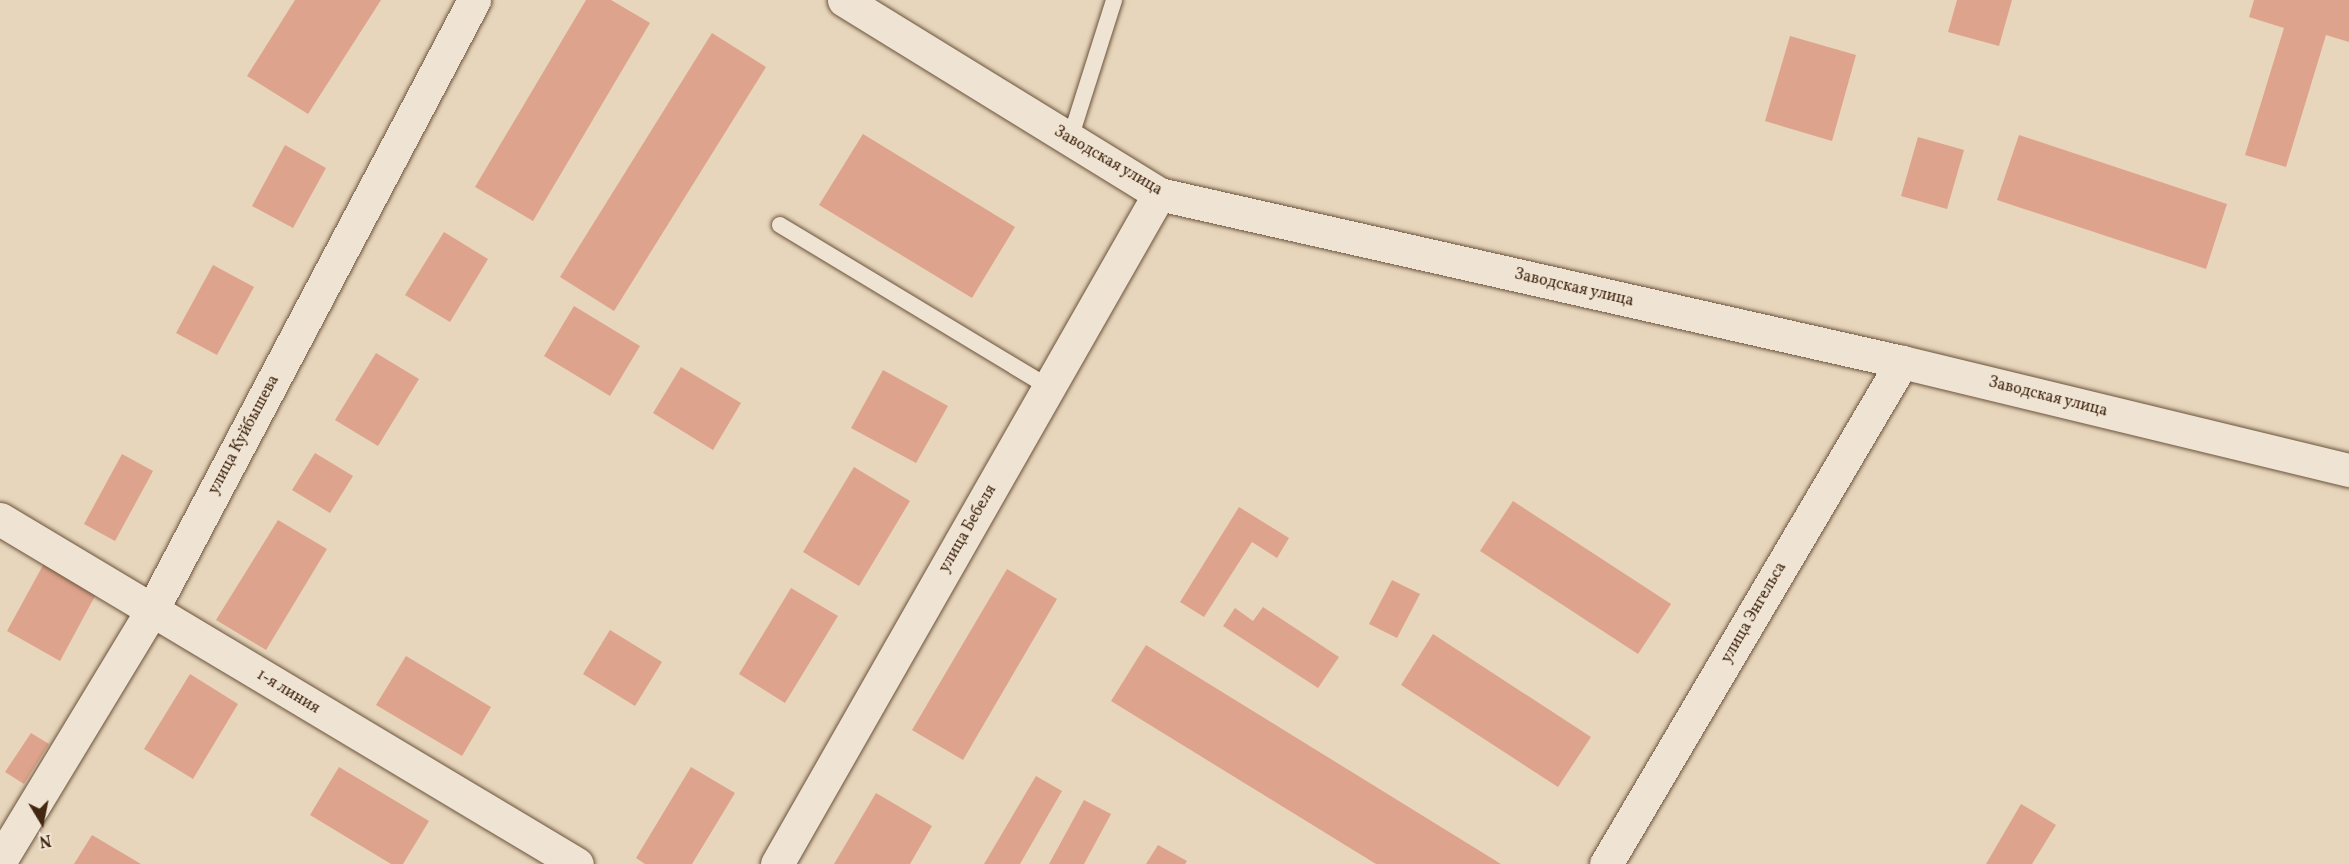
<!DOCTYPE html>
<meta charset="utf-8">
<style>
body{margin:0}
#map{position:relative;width:2349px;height:864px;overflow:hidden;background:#e7d6bc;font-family:Vollkorn,serif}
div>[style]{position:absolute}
.building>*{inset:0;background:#dea38c}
.roads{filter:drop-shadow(0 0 2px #6c533c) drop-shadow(0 0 2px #6c533c)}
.service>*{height:16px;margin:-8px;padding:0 8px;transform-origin:8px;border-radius:8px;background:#efe4d3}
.minor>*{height:33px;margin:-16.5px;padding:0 16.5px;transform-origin:16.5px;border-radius:16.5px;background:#efe4d3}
.tertiary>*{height:33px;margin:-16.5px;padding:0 16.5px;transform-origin:16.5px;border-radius:16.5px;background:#efe4d3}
span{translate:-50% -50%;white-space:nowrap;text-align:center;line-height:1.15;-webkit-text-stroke:6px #efe4d3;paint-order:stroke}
.street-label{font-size:16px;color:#432711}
.north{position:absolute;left:12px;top:792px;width:60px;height:60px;-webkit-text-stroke:4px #efe4d3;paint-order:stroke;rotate:170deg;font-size:16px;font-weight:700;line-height:24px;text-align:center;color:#432711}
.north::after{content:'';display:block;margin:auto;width:21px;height:27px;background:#432711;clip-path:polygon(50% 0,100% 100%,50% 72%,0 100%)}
</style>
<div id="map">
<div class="building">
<i style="clip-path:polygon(295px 0,381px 0,308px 114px,247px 76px)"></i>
<i style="clip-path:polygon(586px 0,611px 0,650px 23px,533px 221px,475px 187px)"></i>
<i style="clip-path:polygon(1957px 0,2012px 0,1999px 46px,1948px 32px)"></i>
<i style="clip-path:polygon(2254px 0,2349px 0,2349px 42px,2326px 35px,2286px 167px,2245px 155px,2284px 28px,2249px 17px)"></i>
<i style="clip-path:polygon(712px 33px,766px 67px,614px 311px,560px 277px)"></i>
<i style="clip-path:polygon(1790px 36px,1856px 55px,1832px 141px,1765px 121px)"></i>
<i style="clip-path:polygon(863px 134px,1015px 227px,972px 298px,819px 205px)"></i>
<i style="clip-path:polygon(2019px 135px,2227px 204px,2206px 269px,1997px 200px)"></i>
<i style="clip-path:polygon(1918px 137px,1964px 150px,1947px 209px,1901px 196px)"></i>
<i style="clip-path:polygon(285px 145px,326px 168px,293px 228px,252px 206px)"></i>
<i style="clip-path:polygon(444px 232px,488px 259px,450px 322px,405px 295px)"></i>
<i style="clip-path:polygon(213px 265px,254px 287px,217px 355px,176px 333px)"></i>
<i style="clip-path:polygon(574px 306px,640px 346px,610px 396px,544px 356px)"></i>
<i style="clip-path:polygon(376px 353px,419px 379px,378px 446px,335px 420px)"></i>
<i style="clip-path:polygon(681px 367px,741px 403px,713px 450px,653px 413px)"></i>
<i style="clip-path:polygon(883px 370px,948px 406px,916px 463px,851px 428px)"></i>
<i style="clip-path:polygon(315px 453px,353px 476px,330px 513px,292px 490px)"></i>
<i style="clip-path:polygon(122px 454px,153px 471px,115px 541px,84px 524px)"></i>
<i style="clip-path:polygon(854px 467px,910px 501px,859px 586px,803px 552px)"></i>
<i style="clip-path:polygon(1513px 501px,1671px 604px,1638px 654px,1480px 551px)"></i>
<i style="clip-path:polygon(1239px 507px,1289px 538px,1277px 558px,1252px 542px,1204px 617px,1180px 602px)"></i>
<i style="clip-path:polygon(278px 520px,327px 549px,266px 650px,216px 620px)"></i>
<i style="clip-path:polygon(48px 556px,101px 585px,60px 661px,7px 631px)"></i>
<i style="clip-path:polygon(1007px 569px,1057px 599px,963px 760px,912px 730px)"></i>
<i style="clip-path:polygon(1392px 580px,1420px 594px,1397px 638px,1369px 624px)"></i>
<i style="clip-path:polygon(791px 588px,838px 616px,785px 703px,739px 674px)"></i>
<i style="clip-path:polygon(1263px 607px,1339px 657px,1318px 688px,1223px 626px,1235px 608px,1253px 621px)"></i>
<i style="clip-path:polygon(610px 630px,662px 662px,635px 706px,583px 674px)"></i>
<i style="clip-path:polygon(1433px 634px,1591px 737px,1558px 787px,1401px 685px)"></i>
<i style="clip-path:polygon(1146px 645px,1501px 864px,1376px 864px,1111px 701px)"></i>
<i style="clip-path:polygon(406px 656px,491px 707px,462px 756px,376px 705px)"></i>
<i style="clip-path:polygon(190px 674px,238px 704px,193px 779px,144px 749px)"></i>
<i style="clip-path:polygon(31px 733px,49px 744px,24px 784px,5px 772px)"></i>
<i style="clip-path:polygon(339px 767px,429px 821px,403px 864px,391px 864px,310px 815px)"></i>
<i style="clip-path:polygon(691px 767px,735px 793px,692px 864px,645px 864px,636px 858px)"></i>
<i style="clip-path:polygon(1036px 776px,1062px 791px,1020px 864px,984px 864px)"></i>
<i style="clip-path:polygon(876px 793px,932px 826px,910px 864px,834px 864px)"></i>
<i style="clip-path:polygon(1084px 800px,1111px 814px,1084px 864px,1049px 864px)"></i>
<i style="clip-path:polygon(2021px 804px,2056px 825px,2032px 864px,1986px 864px)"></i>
<i style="clip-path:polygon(92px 835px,141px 864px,74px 864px)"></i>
<i style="clip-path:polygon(1158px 845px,1187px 861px,1185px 864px,1146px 864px)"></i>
</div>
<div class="roads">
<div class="service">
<i style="left:1070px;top:139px;width:146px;rotate:-72.4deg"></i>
<i style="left:780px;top:225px;width:314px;rotate:31.1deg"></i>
</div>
<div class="minor">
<i style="left:0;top:519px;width:672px;rotate:30.88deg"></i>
<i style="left:777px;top:864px;width:771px;rotate:-60.31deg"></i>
<i style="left:1606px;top:864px;width:583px;rotate:-59.47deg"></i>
</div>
<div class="tertiary">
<i style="left:844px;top:0;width:370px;rotate:31.6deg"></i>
<i style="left:1159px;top:194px;width:762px;rotate:12.74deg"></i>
<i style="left:1902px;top:362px;width:460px;rotate:13.6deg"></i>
<i style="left:0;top:861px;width:293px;rotate:-58.8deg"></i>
<i style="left:152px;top:610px;width:690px;rotate:-62.17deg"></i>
</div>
</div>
<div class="street-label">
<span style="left:1108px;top:161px;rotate:30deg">Заводская улица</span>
<span style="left:1574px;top:288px;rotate:13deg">Заводская улица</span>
<span style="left:2048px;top:397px;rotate:14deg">Заводская улица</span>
<span style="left:244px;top:435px;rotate:-62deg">улица Куйбышева</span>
<span style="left:968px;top:529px;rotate:-60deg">улица Бебеля</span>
<span style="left:1754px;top:613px;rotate:-60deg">улица Энгельса</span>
<span style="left:288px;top:692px;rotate:31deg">1-я линия</span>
</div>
<div class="north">N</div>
</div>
